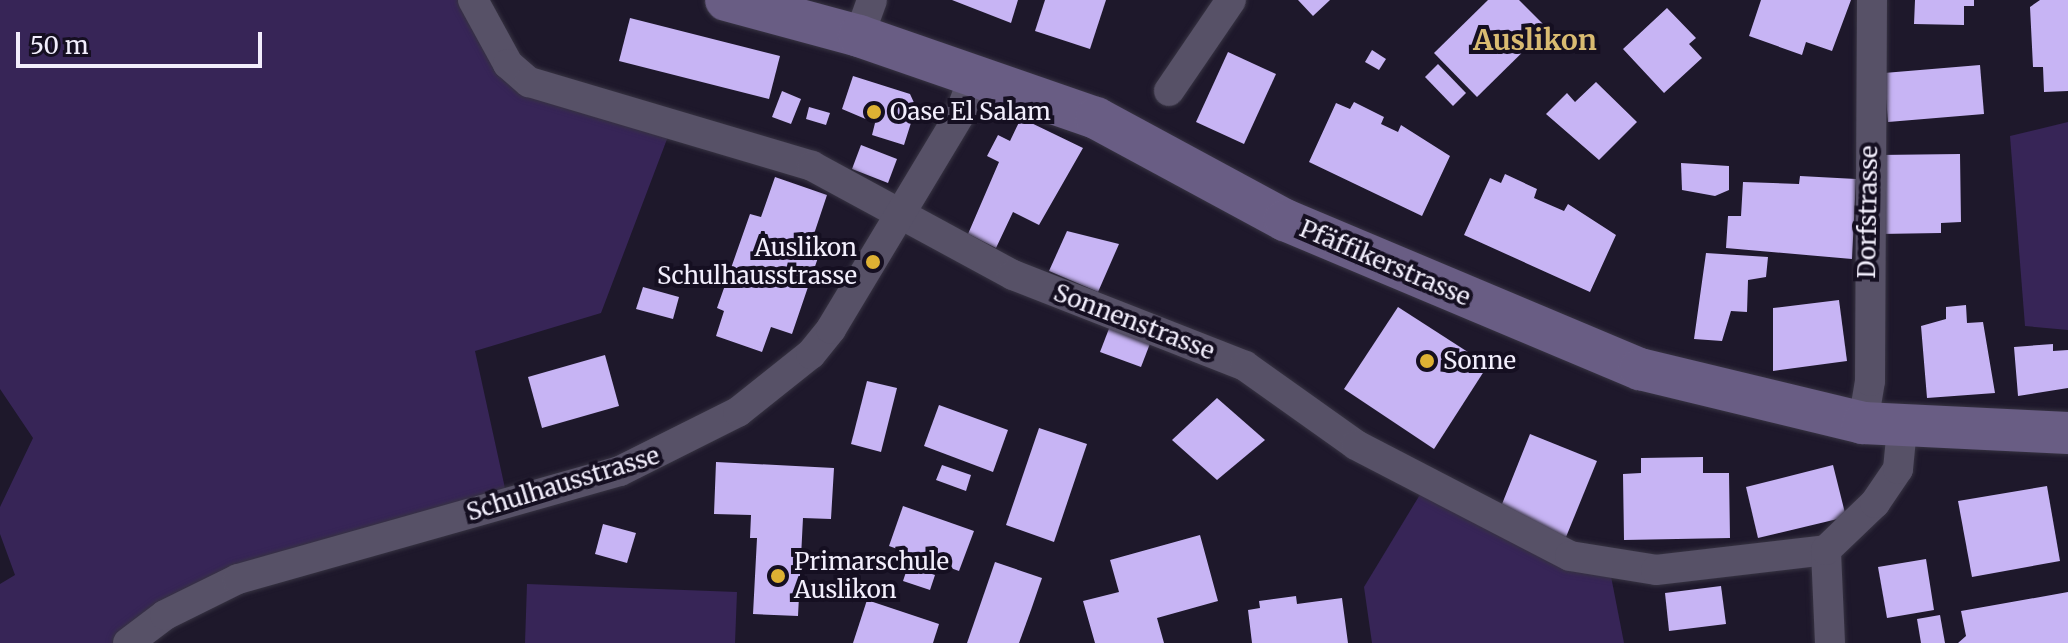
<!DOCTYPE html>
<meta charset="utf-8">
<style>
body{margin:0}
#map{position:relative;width:2068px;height:643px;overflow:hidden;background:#1e182b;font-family:Merriweather,serif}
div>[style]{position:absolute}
.green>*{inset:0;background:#372557}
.building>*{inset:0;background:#c7b4f4}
.roads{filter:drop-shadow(0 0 2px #373342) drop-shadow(0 0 2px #373342)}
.street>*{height:30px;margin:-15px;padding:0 15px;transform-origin:15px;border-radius:15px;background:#575167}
.secondary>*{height:42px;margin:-21px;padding:0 21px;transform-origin:21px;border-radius:21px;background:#695d84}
.dots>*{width:22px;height:22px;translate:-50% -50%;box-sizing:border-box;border:4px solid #150f21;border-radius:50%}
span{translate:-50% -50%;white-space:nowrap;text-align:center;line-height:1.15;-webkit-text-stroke:8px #150f21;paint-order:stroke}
.poi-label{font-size:24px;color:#f2eefc}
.left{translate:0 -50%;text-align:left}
.right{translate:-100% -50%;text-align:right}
.street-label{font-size:24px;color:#f2eefc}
.quarter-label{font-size:28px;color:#d9bb71;font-weight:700}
.scale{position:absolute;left:16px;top:32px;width:246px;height:36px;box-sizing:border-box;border:4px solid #f2eefc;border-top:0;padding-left:10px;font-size:24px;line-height:28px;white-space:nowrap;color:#f2eefc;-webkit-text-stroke:6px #150f21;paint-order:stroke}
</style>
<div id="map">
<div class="green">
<i style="clip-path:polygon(0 0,473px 0,508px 64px,672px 126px,601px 313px,475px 351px,508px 502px,307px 557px,128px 643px,0 643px,0 584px,15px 575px,0 534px,0 507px,33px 438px,0 389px)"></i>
<i style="clip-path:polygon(2068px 122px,2068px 330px,2025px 326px,2010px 136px)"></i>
<i style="clip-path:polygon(1427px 483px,1609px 566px,1624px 643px,1372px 643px,1364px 587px)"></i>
<i style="clip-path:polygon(527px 584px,737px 592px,735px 643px,525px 643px)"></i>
</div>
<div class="building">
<i style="clip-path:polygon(952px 0,1018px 0,1011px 23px)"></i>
<i style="clip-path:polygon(1045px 0,1106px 0,1090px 49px,1035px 31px)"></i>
<i style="clip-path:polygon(1298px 0,1330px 0,1313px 16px)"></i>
<i style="clip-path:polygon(1488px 0,1519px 0,1547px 28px,1477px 97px,1434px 53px)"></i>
<i style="clip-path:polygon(1761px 0,1851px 0,1832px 51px,1806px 42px,1802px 55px,1749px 36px)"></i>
<i style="clip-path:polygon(1915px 0,1974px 0,1974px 6px,1964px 6px,1964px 25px,1914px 24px)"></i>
<i style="clip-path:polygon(2040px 0,2068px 0,2068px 91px,2044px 92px,2043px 67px,2033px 67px,2030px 7px)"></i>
<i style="clip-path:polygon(1667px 8px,1696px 38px,1689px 44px,1702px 58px,1664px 93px,1623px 49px)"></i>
<i style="clip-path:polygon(630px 18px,780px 56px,769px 99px,619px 61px)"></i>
<i style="clip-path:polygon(1372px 50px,1386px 59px,1379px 70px,1365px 62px)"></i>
<i style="clip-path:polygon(1228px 52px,1276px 74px,1244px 144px,1196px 122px)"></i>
<i style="clip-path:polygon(1438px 64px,1466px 93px,1453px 106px,1425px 77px)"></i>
<i style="clip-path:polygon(1980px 65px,1984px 114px,1888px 122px,1884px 73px)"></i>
<i style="clip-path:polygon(853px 76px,910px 94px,916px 107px,904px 145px,872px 135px,875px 123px,842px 109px)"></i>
<i style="clip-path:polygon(1596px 82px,1637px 122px,1599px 160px,1546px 114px,1567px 93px,1575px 102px)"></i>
<i style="clip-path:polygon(782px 91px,801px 99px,791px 124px,772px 117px)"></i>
<i style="clip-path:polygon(1354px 102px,1384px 117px,1381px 124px,1398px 132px,1401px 125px,1450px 156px,1422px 216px,1309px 162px,1336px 103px,1350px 109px)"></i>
<i style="clip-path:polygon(809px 107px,830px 113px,826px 125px,806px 119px)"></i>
<i style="clip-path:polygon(1021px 118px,1083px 148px,1039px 225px,1013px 212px,996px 248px,968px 234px,999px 162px,987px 156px,998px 135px,1010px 141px)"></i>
<i style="clip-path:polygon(861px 145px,897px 159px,888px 183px,852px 169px)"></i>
<i style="clip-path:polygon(1960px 154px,1961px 222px,1941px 223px,1941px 233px,1879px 234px,1878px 155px)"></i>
<i style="clip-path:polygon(1681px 163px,1729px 166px,1729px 190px,1715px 196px,1682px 190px)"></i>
<i style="clip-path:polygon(1505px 174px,1537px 189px,1534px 198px,1564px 211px,1568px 204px,1616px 235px,1590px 292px,1464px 235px,1490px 178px,1501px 183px)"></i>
<i style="clip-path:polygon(1800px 176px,1856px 179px,1852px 259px,1726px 248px,1728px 216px,1741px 216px,1743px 182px,1799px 184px)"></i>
<i style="clip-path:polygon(775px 177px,827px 195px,813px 237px,824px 240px,792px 334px,771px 327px,762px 352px,716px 336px,724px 311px,717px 308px,750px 214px,761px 217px)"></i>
<i style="clip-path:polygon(1067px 231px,1119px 244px,1098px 292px,1049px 271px)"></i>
<i style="clip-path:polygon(1706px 253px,1768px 257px,1766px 277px,1748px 280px,1747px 312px,1731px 311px,1722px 341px,1694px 339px)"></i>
<i style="clip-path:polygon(643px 287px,679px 297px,673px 319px,636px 309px)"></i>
<i style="clip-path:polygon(1839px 300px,1847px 361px,1773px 371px,1773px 308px)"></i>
<i style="clip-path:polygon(1966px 305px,1967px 323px,1983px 322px,1995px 393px,1927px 398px,1921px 326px,1946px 319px,1946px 307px)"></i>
<i style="clip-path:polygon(1398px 307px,1488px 365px,1434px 449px,1344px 389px)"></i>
<i style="clip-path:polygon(1110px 326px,1151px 341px,1141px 367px,1100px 352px)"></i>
<i style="clip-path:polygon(2053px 344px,2053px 351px,2068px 350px,2068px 388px,2018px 396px,2014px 347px)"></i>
<i style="clip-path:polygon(605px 355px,619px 406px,542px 428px,528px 377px)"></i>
<i style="clip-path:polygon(867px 381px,897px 388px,881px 452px,851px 444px)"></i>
<i style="clip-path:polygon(1217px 398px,1265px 440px,1217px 480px,1172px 440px)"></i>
<i style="clip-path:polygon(939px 405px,1008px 430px,993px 472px,924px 446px)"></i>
<i style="clip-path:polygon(1039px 428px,1087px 444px,1054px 542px,1006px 525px)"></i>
<i style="clip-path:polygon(1530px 434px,1597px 461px,1566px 537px,1500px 509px)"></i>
<i style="clip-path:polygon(1703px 457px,1703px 473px,1729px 473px,1730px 538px,1624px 540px,1623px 474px,1641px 473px,1641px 458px)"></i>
<i style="clip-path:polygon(716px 462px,834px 468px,831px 519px,803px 518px,798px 616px,753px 614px,757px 538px,750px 538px,751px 515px,714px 514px)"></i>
<i style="clip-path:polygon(942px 465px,971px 475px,966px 491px,936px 480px)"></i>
<i style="clip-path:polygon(1833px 465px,1846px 517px,1758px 538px,1746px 487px)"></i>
<i style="clip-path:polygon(2047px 486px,2060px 561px,1972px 577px,1958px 501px)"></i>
<i style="clip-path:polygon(903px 506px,974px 531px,959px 571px,889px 546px)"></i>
<i style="clip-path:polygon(603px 524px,636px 533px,627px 563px,595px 554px)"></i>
<i style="clip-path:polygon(1200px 535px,1218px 601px,1157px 618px,1164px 643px,1095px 643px,1083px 601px,1119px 592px,1110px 560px)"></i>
<i style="clip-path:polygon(1926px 559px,1934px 610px,1887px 618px,1878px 567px)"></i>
<i style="clip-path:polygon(995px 562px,1042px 578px,1031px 610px,1019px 643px,967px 643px)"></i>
<i style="clip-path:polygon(908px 566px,935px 575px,930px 590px,903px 581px)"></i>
<i style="clip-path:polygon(1721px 586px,1726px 624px,1669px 631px,1665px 593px)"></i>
<i style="clip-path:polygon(2068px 592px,2068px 643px,1958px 643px,1966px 636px,1961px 611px)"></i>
<i style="clip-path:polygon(1296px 596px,1297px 604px,1342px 598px,1348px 643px,1252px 643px,1248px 610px,1260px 608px,1259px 601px)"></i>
<i style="clip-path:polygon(867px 600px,939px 624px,933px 643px,853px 643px)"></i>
<i style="clip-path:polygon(1940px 615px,1945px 643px,1921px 643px,1917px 619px)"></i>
</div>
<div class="roads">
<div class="street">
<i style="left:473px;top:0;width:73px;rotate:61.3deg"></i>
<i style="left:508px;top:64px;width:28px;rotate:41deg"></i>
<i style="left:529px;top:82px;width:295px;rotate:16.5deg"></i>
<i style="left:812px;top:166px;width:229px;rotate:28.5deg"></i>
<i style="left:1013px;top:275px;width:249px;rotate:21.4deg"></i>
<i style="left:1245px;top:366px;width:136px;rotate:35.4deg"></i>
<i style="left:1356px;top:445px;width:241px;rotate:27.4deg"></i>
<i style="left:1570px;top:556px;width:87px;rotate:9.2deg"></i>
<i style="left:1656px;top:570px;width:171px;rotate:-6.7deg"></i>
<i style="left:859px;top:36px;width:38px;rotate:-70deg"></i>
<i style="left:1169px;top:91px;width:110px;rotate:-55.7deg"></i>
<i style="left:1863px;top:423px;width:43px;rotate:-80.5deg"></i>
<i style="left:1870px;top:381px;width:381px;rotate:-89.7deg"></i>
<i style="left:128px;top:643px;width:46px;rotate:-37.1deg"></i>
<i style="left:165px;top:615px;width:81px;rotate:-26.3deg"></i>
<i style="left:238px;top:579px;width:397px;rotate:-15.8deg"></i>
<i style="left:620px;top:471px;width:132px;rotate:-26.6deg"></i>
<i style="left:738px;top:412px;width:93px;rotate:-38.5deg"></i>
<i style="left:811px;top:354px;width:32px;rotate:-51deg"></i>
<i style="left:831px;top:329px;width:251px;rotate:-59deg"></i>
<i style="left:960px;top:114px;width:44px;rotate:-69.9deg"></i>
<i style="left:1830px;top:643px;width:93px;rotate:-92.5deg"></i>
<i style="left:1826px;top:550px;width:68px;rotate:-43.8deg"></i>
<i style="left:1875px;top:503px;width:41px;rotate:-55.9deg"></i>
<i style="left:1898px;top:469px;width:41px;rotate:-84.4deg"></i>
</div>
<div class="secondary">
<i style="left:726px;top:0;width:138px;rotate:15.1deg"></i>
<i style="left:859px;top:36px;width:251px;rotate:19.1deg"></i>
<i style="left:1096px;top:118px;width:215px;rotate:28.4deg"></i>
<i style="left:1285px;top:220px;width:385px;rotate:22.8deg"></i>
<i style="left:1640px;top:369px;width:229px;rotate:13.6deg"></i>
<i style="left:1863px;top:423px;width:205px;rotate:2.8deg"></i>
</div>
</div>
<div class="dots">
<i style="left:874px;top:112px;background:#deb133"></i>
<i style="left:873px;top:262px;background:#deb133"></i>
<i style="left:1427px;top:361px;background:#deb133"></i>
<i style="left:778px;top:576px;background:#deb133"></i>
</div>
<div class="poi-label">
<span class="left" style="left:890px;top:112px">Oase El Salam</span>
<span class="right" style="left:857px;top:262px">Auslikon<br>Schulhausstrasse</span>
<span class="left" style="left:1443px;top:361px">Sonne</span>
<span class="left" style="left:794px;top:576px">Primarschule<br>Auslikon</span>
</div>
<div class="street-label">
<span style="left:1868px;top:212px;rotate:-89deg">Dorfstrasse</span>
<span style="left:1385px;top:263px;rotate:23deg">Pfäffikerstrasse</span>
<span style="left:1134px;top:322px;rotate:21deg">Sonnenstrasse</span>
<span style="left:563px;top:484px;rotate:-17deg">Schulhausstrasse</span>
</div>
<div class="quarter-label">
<span style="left:1535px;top:40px">Auslikon</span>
</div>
<div class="scale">50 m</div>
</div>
